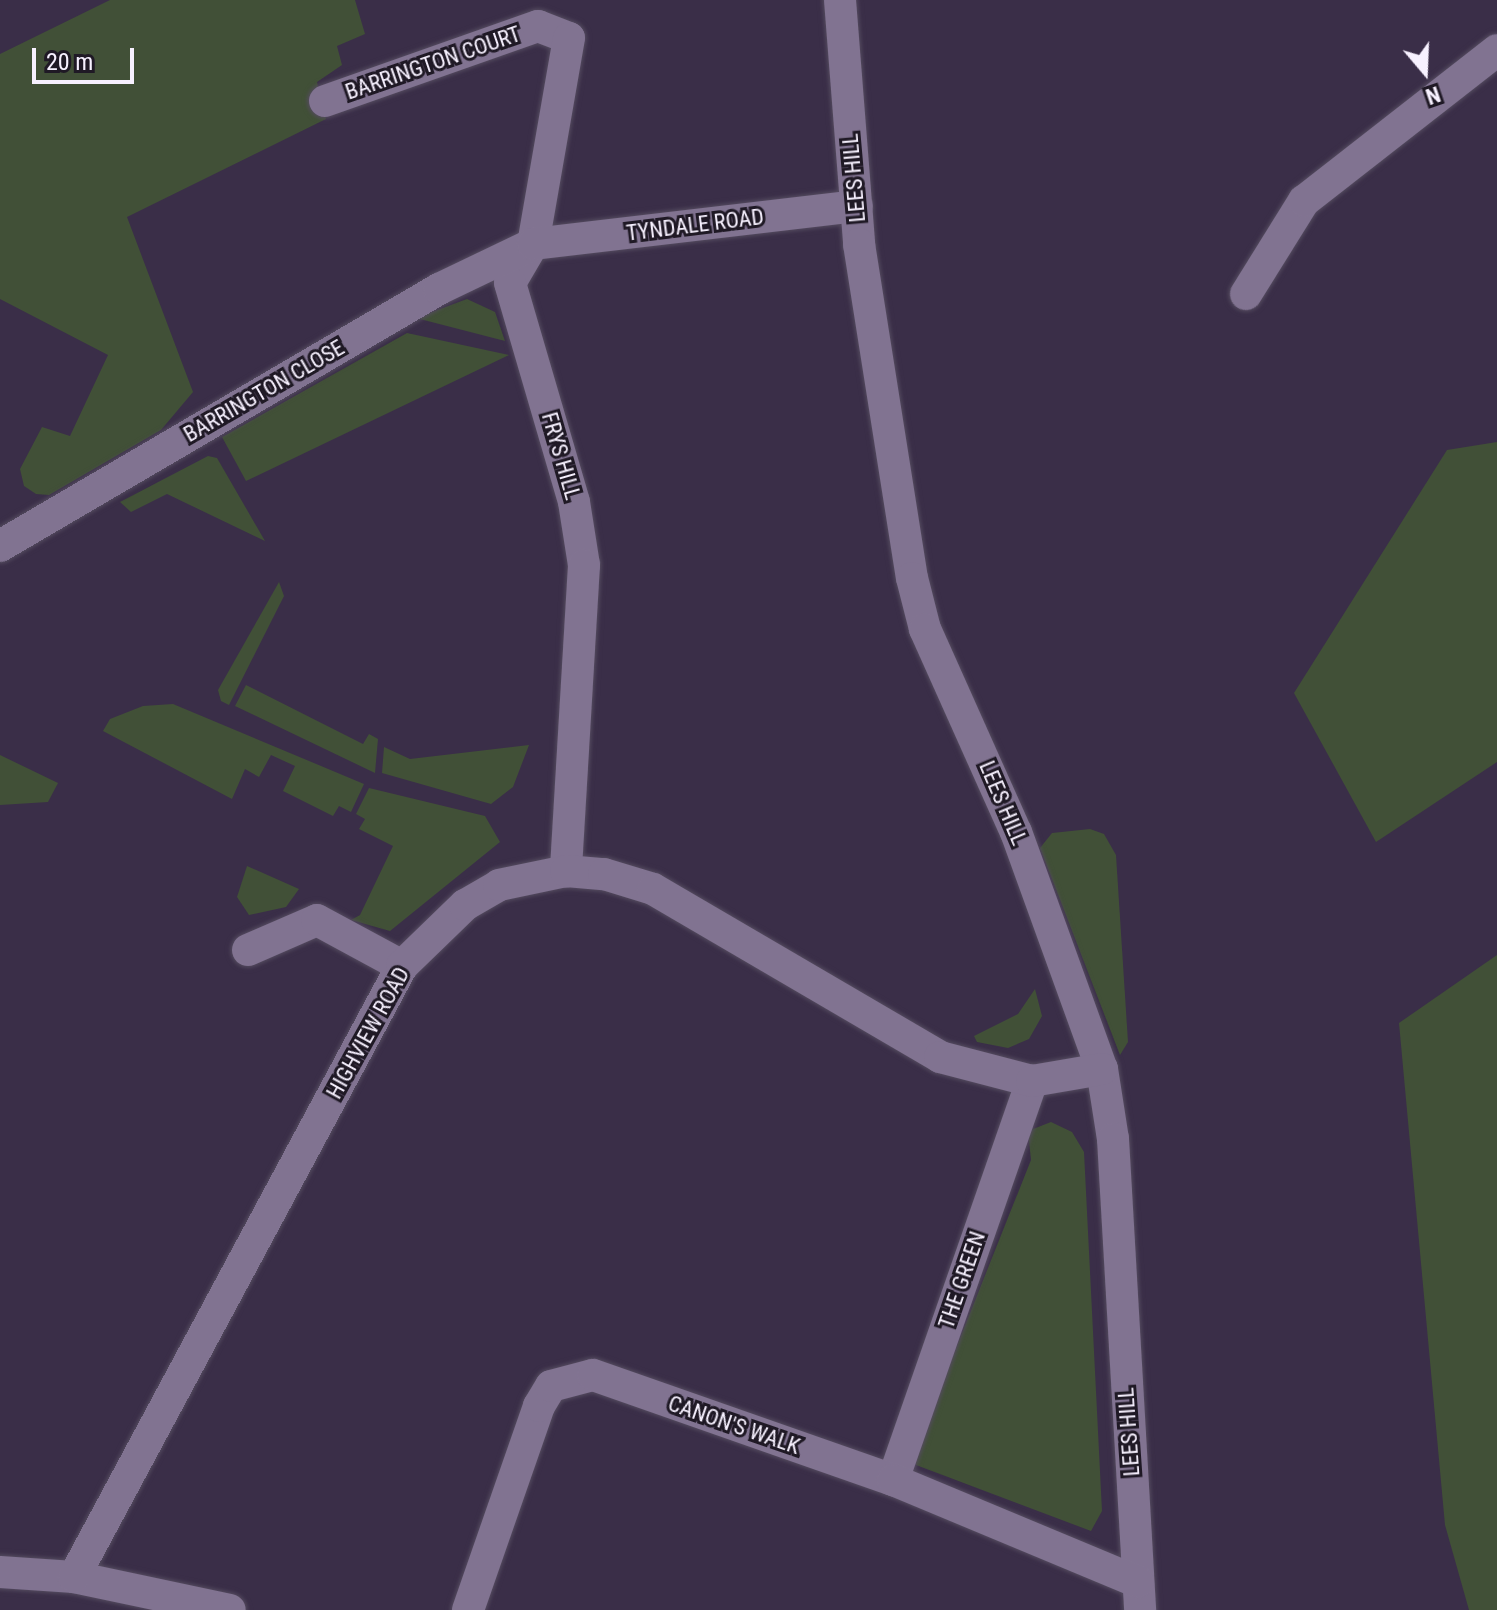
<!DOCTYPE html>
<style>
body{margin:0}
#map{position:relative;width:1497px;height:1610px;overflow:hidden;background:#3a2e48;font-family:"Roboto Condensed",sans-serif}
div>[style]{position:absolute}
.green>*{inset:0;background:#415037}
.roads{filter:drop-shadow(0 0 2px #544b5f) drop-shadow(0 0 2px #544b5f)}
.street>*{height:32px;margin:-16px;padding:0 16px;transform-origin:16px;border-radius:16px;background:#817391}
span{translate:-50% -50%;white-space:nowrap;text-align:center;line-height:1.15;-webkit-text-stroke:6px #1f1925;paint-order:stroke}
.street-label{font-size:22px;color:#f7f1ff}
.north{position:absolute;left:1385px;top:32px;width:80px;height:80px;-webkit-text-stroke:6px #1f1925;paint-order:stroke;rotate:161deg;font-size:22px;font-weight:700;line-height:32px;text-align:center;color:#f7f1ff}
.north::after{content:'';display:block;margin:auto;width:28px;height:36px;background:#f7f1ff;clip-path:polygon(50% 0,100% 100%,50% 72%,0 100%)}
.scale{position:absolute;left:32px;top:48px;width:102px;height:36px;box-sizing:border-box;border:4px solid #f7f1ff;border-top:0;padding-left:10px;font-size:24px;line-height:28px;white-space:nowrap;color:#f7f1ff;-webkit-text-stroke:6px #1f1925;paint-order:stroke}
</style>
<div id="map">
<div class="green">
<i style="clip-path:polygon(110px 0,355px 0,365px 34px,337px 46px,342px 65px,317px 82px,326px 119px,127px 217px,193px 392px,161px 430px,49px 495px,36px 494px,24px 486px,20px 469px,42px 427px,70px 436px,108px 355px,0 299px,0 54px)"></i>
<i style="clip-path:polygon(467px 299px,495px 312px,505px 341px,416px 318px)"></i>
<i style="clip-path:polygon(407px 333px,509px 355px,246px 481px,222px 437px)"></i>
<i style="clip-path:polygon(1497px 442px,1497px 762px,1376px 842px,1294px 693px,1447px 450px)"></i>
<i style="clip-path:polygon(208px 456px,217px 458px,265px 541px,167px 494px,131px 512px,120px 502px)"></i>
<i style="clip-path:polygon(279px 582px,284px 596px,229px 705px,221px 701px,218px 690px)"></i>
<i style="clip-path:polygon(246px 685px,363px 744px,369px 734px,378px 739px,375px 773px,235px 706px)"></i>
<i style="clip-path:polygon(173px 704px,364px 784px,351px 812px,339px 806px,333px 816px,283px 791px,295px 766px,271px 755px,259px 777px,245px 769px,232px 799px,103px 731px,110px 719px,143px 706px)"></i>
<i style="clip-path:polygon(529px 745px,513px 787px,491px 804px,382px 773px,384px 747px,410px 759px)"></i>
<i style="clip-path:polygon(0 755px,58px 783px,48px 802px,0 805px)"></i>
<i style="clip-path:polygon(369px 788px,485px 816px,500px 842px,390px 931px,351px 920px,360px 915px,393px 846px,359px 829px,365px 819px,356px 814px)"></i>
<i style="clip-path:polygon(1090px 829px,1104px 834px,1116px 855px,1128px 1042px,1120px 1055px,1040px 848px,1052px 833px)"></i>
<i style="clip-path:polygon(247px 866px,299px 889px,286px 907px,249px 915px,237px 897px)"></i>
<i style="clip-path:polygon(1497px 955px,1497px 1610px,1469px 1610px,1445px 1525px,1399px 1023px)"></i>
<i style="clip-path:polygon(1035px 989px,1042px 1016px,1029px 1039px,1008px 1048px,977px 1042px,974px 1036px,1018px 1014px)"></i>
<i style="clip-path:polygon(1051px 1122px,1072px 1132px,1084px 1152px,1102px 1511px,1091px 1531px,916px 1465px,915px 1451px,1031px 1160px,1028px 1131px)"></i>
</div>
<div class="roads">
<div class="street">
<i style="left:840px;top:0;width:245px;rotate:85.5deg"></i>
<i style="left:859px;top:244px;width:338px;rotate:81deg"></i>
<i style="left:912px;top:578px;width:53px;rotate:75.7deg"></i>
<i style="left:925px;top:629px;width:222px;rotate:65.9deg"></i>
<i style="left:1016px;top:832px;width:252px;rotate:70.1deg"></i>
<i style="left:1102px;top:1069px;width:71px;rotate:81.1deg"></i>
<i style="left:1113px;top:1139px;width:472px;rotate:86.7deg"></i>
<i style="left:325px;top:101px;width:226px;rotate:-19.4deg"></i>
<i style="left:538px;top:26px;width:33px;rotate:21deg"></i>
<i style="left:569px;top:38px;width:209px;rotate:99.9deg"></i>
<i style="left:533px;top:244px;width:45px;rotate:120.5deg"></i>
<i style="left:510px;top:283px;width:228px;rotate:73.7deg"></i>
<i style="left:574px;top:502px;width:64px;rotate:81deg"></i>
<i style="left:584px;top:565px;width:307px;rotate:93.4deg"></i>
<i style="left:1246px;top:294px;width:110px;rotate:-58.1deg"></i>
<i style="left:1304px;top:201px;width:245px;rotate:-38deg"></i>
<i style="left:0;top:546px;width:509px;rotate:-30.35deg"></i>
<i style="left:439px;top:289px;width:104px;rotate:-25.6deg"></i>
<i style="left:533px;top:244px;width:326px;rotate:-6.7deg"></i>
<i style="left:248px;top:950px;width:75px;rotate:-23.5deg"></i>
<i style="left:317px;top:920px;width:97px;rotate:28.4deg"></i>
<i style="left:893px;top:1480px;width:423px;rotate:-70.8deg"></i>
<i style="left:0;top:1572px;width:74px;rotate:3.9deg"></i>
<i style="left:74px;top:1577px;width:159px;rotate:11.9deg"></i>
<i style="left:74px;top:1577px;width:693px;rotate:-61.77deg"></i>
<i style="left:402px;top:966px;width:88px;rotate:-44.1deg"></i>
<i style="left:465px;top:905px;width:39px;rotate:-30deg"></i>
<i style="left:499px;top:885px;width:68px;rotate:-11.8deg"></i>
<i style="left:566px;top:871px;width:38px;rotate:5deg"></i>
<i style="left:604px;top:874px;width:51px;rotate:17deg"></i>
<i style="left:653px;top:889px;width:333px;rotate:30.3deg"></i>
<i style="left:940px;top:1057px;width:95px;rotate:14.6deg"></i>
<i style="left:1032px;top:1081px;width:71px;rotate:-9.7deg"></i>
<i style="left:468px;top:1610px;width:216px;rotate:-70.8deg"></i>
<i style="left:539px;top:1406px;width:23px;rotate:-59deg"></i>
<i style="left:551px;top:1386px;width:43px;rotate:-14.7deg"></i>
<i style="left:593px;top:1375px;width:318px;rotate:19.3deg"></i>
<i style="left:893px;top:1480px;width:265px;rotate:22.6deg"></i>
</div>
</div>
<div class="street-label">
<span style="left:433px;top:63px;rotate:-19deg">BARRINGTON COURT</span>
<span style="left:854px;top:178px;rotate:-95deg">LEES HILL</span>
<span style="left:695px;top:225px;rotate:-7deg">TYNDALE ROAD</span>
<span style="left:264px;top:391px;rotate:-30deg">BARRINGTON CLOSE</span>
<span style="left:561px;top:456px;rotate:74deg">FRYS HILL</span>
<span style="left:1003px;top:803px;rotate:67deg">LEES HILL</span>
<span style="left:368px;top:1033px;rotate:-61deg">HIGHVIEW ROAD</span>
<span style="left:962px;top:1280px;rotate:-71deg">THE GREEN</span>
<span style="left:734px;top:1425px;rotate:19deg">CANON'S WALK</span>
<span style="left:1129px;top:1432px;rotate:-94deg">LEES HILL</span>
</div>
<div class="north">N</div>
<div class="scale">20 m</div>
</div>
